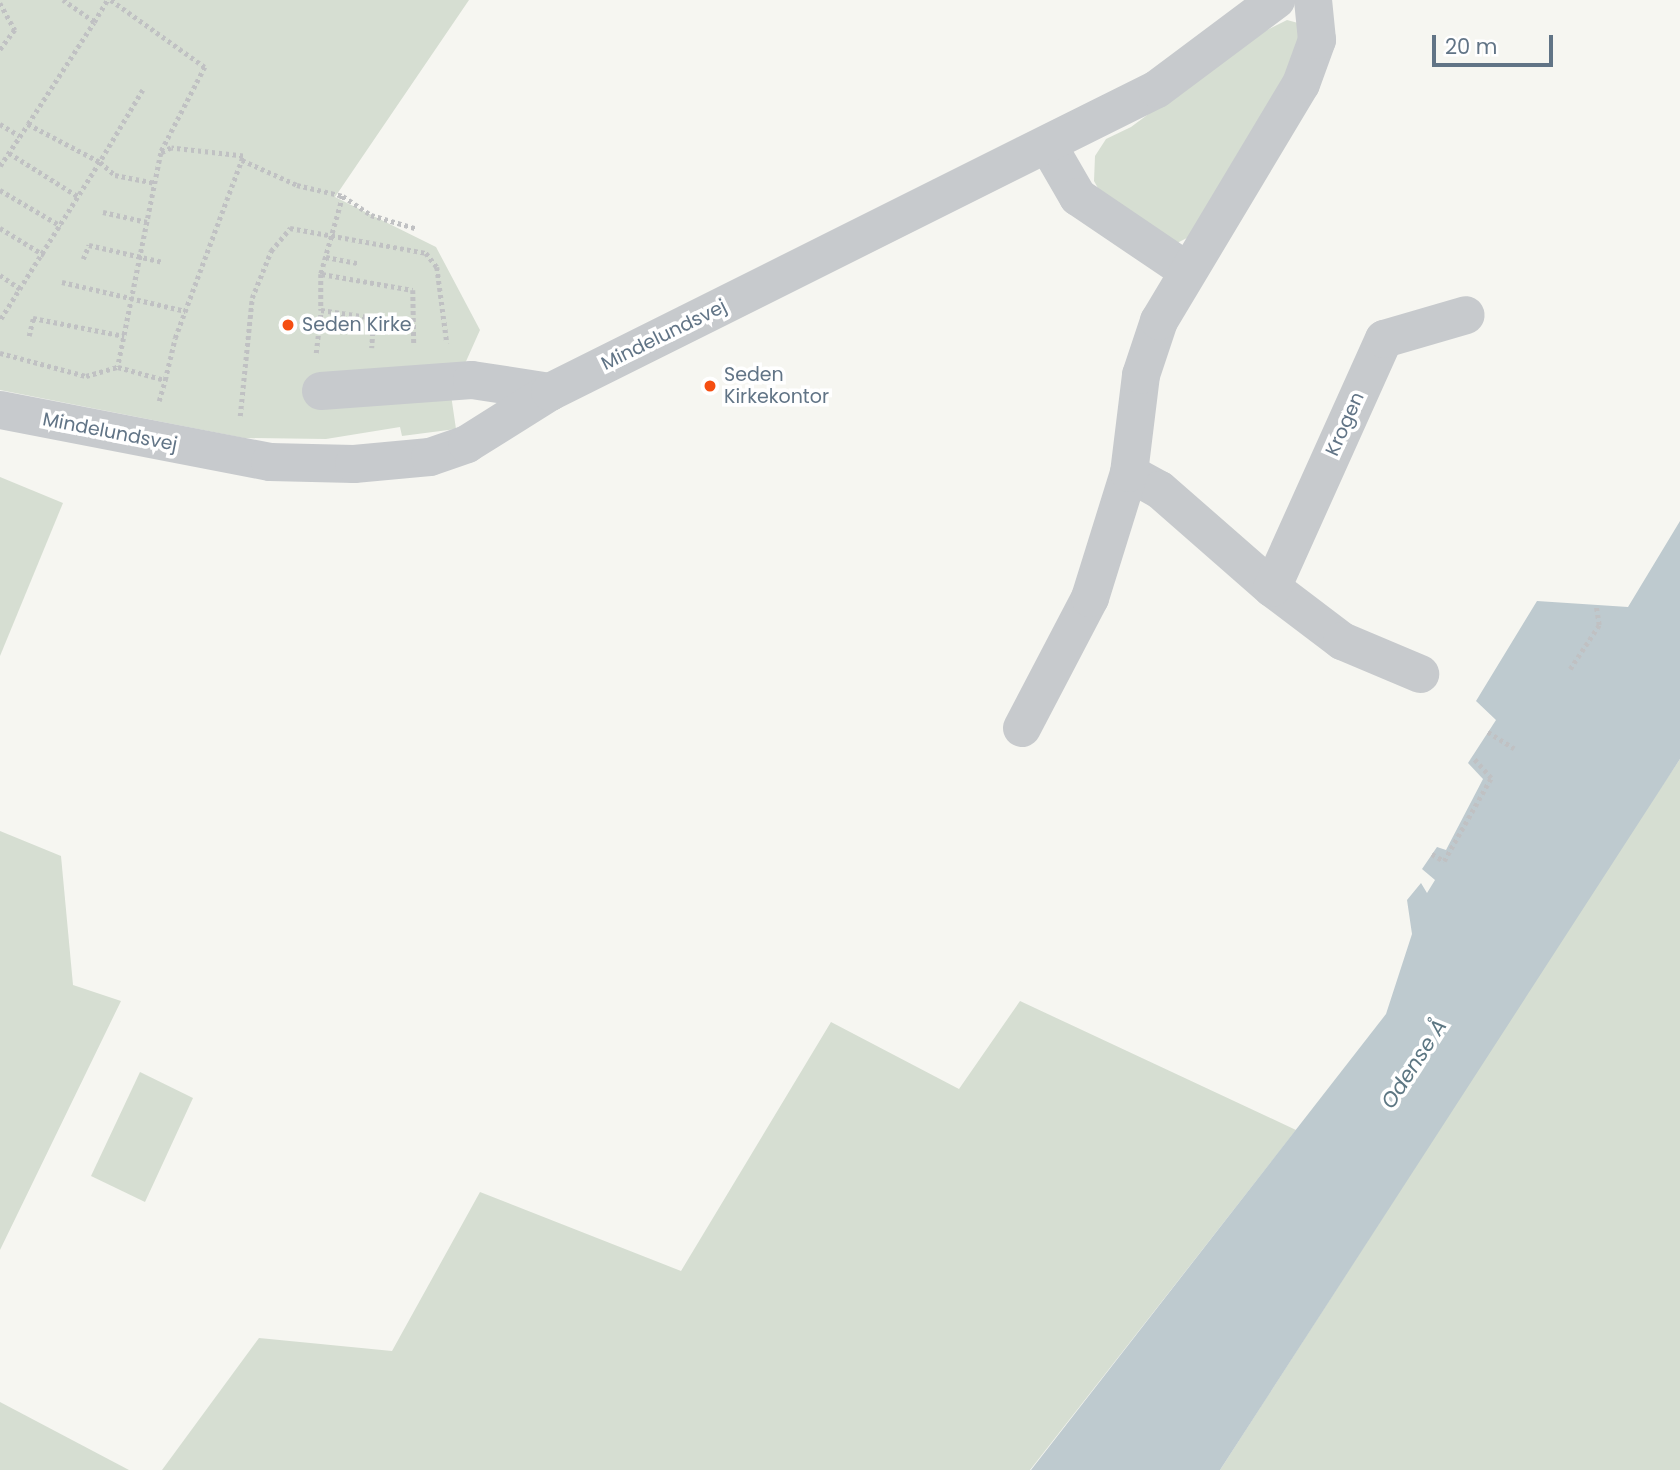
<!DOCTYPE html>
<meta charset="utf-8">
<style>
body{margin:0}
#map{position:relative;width:1680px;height:1470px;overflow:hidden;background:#f6f6f1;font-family:Poppins,sans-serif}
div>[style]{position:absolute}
.green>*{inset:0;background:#d6ded2}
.water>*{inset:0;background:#becacf}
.path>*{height:4.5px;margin-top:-2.25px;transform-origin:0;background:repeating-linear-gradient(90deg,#c0c1c3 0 3.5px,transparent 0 7px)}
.minor>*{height:38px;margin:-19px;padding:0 19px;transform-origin:19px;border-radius:19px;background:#c7cacd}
.dots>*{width:19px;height:19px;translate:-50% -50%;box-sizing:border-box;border:4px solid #fff;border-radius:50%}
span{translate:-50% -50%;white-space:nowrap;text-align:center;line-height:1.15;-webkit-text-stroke:7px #fff;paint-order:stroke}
.poi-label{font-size:19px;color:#617486}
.left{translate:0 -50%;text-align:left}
.street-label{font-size:19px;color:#617486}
.water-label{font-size:21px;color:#5d7783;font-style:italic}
.scale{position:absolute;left:1432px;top:35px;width:121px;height:32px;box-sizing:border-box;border:4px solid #617486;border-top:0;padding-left:9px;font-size:21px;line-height:24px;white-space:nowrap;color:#617486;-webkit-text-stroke:5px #fff;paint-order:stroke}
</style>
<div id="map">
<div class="green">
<i style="clip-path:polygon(0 0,469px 0,335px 197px,436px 247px,480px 330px,451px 395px,456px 429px,402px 436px,400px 427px,326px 439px,244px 438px,0 390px)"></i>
<i style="clip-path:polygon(1287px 20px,1298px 23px,1305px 44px,1189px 237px,1177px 243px,1109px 208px,1094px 181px,1095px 156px,1106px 139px,1131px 127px,1253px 37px)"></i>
<i style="clip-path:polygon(0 477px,63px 503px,0 656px)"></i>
<i style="clip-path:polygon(1680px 759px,1680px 1470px,1220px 1470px,1633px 829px)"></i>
<i style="clip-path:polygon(0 831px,61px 856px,73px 985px,121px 1001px,0 1250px)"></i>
<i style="clip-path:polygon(1020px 1001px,1296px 1130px,1030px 1470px,162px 1470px,259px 1338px,392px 1351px,480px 1192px,681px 1271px,831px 1022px,959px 1089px)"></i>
<i style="clip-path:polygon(140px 1072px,193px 1098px,145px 1202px,91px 1176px)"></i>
<i style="clip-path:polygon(0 1402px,129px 1470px,0 1470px)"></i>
</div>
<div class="water">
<i style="clip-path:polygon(1680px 521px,1680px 759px,1220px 1470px,1031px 1470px,1386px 1014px,1412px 934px,1407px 900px,1421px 883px,1427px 893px,1435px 880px,1422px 869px,1437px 847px,1446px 850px,1483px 779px,1468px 763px,1496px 720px,1476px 701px,1537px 601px,1628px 607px)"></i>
</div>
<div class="path">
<i style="left:111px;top:0;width:115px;rotate:35.5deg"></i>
<i style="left:205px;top:67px;width:96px;rotate:117.4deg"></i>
<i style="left:0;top:3px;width:31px;rotate:61deg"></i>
<i style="left:15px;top:30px;width:25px;rotate:127deg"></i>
<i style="left:94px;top:22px;width:26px;rotate:-59deg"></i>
<i style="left:143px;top:90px;width:84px;rotate:120.8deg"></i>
<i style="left:100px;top:162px;width:20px;rotate:41deg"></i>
<i style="left:115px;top:175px;width:41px;rotate:11.3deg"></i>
<i style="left:0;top:124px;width:23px;rotate:31deg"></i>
<i style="left:28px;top:124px;width:121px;rotate:-57.1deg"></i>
<i style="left:94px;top:22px;width:38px;rotate:-145deg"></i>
<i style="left:9px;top:153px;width:83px;rotate:32.2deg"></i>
<i style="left:242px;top:160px;width:60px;rotate:24.4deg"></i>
<i style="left:297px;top:185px;width:47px;rotate:13.4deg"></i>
<i style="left:343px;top:196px;width:81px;rotate:105.8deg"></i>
<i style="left:321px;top:274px;width:36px;rotate:90deg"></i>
<i style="left:0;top:166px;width:50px;rotate:-56.3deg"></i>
<i style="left:28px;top:124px;width:81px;rotate:27.8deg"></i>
<i style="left:100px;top:162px;width:188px;rotate:122.2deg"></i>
<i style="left:0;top:190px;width:71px;rotate:30.5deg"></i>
<i style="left:343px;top:196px;width:34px;rotate:34deg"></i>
<i style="left:371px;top:215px;width:46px;rotate:16.5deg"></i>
<i style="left:103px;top:212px;width:45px;rotate:12.8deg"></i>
<i style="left:0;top:228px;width:52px;rotate:31.5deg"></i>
<i style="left:326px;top:257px;width:32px;rotate:11deg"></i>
<i style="left:83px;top:259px;width:15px;rotate:-67deg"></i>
<i style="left:89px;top:245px;width:76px;rotate:12.9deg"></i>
<i style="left:322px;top:274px;width:92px;rotate:10deg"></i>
<i style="left:413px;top:290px;width:55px;rotate:89deg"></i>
<i style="left:0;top:275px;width:27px;rotate:34deg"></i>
<i style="left:62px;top:282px;width:127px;rotate:13.2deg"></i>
<i style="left:29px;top:336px;width:18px;rotate:-77deg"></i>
<i style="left:33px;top:318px;width:93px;rotate:11.2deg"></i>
<i style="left:0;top:353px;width:89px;rotate:15deg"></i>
<i style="left:86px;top:376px;width:33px;rotate:-16deg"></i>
<i style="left:316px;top:353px;width:43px;rotate:-83.4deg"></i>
<i style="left:321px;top:310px;width:54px;rotate:8.6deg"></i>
<i style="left:374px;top:318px;width:30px;rotate:94deg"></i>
<i style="left:159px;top:401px;width:22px;rotate:-74deg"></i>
<i style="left:165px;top:380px;width:43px;rotate:-76.6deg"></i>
<i style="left:175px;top:338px;width:194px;rotate:-69.5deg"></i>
<i style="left:243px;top:156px;width:72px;rotate:-173.7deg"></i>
<i style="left:171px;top:148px;width:11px;rotate:153deg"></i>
<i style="left:161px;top:153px;width:218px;rotate:101.4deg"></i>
<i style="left:118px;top:367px;width:49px;rotate:15.5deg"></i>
<i style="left:240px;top:416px;width:119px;rotate:-84.2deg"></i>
<i style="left:252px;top:298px;width:51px;rotate:-68deg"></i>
<i style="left:271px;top:251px;width:30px;rotate:-50deg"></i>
<i style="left:290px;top:228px;width:138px;rotate:10.4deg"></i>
<i style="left:426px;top:253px;width:18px;rotate:52deg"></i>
<i style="left:437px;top:267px;width:77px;rotate:82.5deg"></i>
<i style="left:1570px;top:669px;width:53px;rotate:-56.6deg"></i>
<i style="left:1599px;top:625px;width:19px;rotate:-99deg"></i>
<i style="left:1488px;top:732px;width:31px;rotate:32deg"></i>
<i style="left:1432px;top:854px;width:14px;rotate:30deg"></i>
<i style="left:1444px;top:861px;width:95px;rotate:-60.5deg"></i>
<i style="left:1491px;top:778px;width:28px;rotate:-132deg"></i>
</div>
<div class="minor">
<i style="left:1049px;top:147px;width:58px;rotate:59.9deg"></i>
<i style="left:1078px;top:197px;width:130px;rotate:34.1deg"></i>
<i style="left:321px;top:391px;width:151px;rotate:-4.2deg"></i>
<i style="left:472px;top:380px;width:79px;rotate:8.7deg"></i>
<i style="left:0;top:410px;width:275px;rotate:10.9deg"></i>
<i style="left:270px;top:462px;width:84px;rotate:1.4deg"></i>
<i style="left:354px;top:464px;width:76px;rotate:-5.3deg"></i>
<i style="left:430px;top:457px;width:39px;rotate:-19deg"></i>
<i style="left:467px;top:444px;width:98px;rotate:-32.1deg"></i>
<i style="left:550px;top:392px;width:678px;rotate:-26.53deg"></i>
<i style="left:1157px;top:89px;width:149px;rotate:-36.8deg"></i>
<i style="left:1129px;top:473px;width:35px;rotate:29deg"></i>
<i style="left:1160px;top:490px;width:149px;rotate:41.2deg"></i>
<i style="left:1272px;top:588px;width:88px;rotate:37.1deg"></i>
<i style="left:1342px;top:641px;width:85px;rotate:22.9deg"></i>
<i style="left:1272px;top:588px;width:273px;rotate:-65.8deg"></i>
<i style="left:1384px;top:339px;width:85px;rotate:-16.3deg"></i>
<i style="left:1022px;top:728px;width:147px;rotate:-62.4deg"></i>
<i style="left:1090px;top:598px;width:131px;rotate:-72.7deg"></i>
<i style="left:1129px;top:473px;width:99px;rotate:-83deg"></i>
<i style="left:1141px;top:375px;width:57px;rotate:-71.6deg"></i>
<i style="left:1159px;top:321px;width:276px;rotate:-59.1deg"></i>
<i style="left:1301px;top:84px;width:47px;rotate:-70deg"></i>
<i style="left:1317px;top:40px;width:40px;rotate:-95.7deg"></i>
</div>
<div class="dots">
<i style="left:288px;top:325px;background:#f54e11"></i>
<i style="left:710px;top:386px;background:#f54e11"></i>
</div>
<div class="poi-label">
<span class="left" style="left:302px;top:325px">Seden Kirke</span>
<span class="left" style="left:724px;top:386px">Seden<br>Kirkekontor</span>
</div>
<div class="street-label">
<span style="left:664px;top:335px;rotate:-26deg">Mindelundsvej</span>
<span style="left:1345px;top:424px;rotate:-66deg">Krogen</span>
<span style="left:110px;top:432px;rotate:11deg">Mindelundsvej</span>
</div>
<div class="water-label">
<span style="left:1414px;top:1064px;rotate:-57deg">Odense Å</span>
</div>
<div class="scale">20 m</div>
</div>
